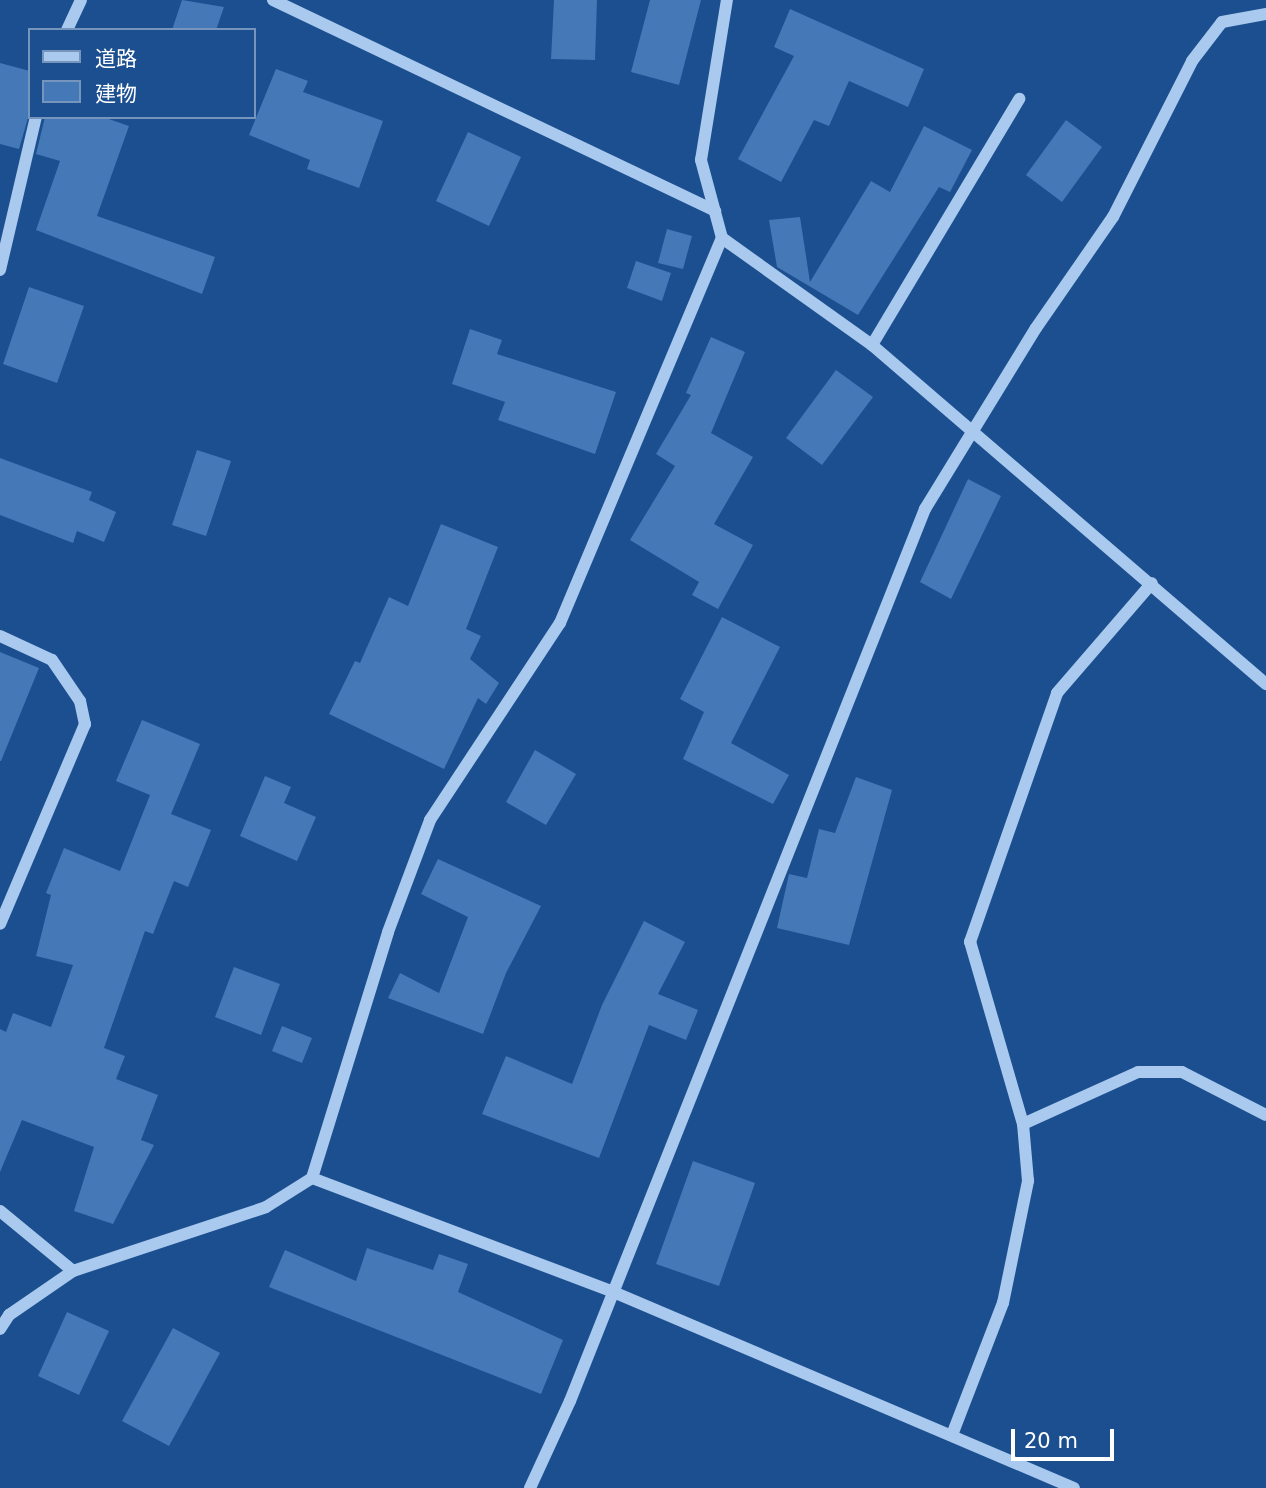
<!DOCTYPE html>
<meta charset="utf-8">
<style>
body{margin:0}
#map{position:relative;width:1266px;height:1488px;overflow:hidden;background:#1b4f8f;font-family:"DejaVu Sans","Noto Sans JP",sans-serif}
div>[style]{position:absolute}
.building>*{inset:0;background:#4478b7}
.minor>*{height:12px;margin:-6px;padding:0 6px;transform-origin:6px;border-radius:6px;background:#a9c9ee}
span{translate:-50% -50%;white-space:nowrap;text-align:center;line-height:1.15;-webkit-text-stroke:5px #1b4f8f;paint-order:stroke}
.legend{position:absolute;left:28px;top:28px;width:228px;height:91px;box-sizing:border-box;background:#1b4f8f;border:2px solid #7695bc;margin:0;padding:9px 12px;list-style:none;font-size:21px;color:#fff}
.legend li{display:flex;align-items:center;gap:14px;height:35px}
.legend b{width:35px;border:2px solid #7695bc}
.scale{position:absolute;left:1011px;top:1429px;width:103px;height:32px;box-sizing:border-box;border:4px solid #fff;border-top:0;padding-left:9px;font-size:21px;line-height:24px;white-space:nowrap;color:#fff;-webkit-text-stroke:5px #1b4f8f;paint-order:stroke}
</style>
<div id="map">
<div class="building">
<i style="clip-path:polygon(182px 0,224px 7px,216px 30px,172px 30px)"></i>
<i style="clip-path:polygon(554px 0,597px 0,595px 60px,551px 59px)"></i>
<i style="clip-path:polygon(650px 0,701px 0,679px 85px,631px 72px)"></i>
<i style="clip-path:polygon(790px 9px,924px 69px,908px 107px,849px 81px,829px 126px,814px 120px,781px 182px,738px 159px,794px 56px,774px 47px)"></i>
<i style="clip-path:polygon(0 63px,30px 71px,30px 111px,19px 149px,0 144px)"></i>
<i style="clip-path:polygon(276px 69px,308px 81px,303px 92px,383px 121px,359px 188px,307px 169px,310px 160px,249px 135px)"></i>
<i style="clip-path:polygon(45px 117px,103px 117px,129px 126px,97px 216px,215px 257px,202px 294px,36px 230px,60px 161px,36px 154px)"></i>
<i style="clip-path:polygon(1066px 120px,1102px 147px,1062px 202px,1026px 175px)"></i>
<i style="clip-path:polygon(924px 126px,972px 150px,950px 192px,939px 187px,858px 315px,777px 267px,769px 220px,800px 217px,810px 282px,871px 181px,890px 192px)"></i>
<i style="clip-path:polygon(468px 132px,521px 157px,489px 226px,436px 201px)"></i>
<i style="clip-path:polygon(667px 229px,692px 236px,683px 269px,658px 263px)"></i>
<i style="clip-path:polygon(636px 261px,671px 273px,662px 301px,627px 288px)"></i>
<i style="clip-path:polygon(29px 287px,84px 306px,57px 383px,3px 364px)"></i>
<i style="clip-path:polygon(470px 329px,502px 340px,497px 354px,616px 392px,595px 454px,498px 420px,505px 402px,452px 384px)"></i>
<i style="clip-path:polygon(711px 337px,745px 352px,711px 433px,753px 457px,714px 524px,753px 545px,718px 609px,692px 595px,699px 582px,630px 540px,675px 466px,656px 454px,691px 395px,686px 393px)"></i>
<i style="clip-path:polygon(836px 370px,873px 397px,822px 465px,786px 438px)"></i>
<i style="clip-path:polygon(197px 450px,231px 461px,206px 536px,172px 525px)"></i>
<i style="clip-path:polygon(0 458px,92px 492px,89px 500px,116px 512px,104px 542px,77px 531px,73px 543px,0 515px)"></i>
<i style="clip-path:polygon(968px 479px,1001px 496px,951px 599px,920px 582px)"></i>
<i style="clip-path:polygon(441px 524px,498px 547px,466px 629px,481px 636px,470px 659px,499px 683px,486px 704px,478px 698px,444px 769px,329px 714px,355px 661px,360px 663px,389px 597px,408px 606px)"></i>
<i style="clip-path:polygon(722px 617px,780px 647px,731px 743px,789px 775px,773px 804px,683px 759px,704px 712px,680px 699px)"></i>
<i style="clip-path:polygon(0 652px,39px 668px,1px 761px,0 761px)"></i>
<i style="clip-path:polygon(142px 720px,200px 744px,171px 814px,211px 830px,188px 887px,174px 881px,153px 934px,145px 931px,104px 1048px,125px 1056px,116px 1079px,158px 1095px,141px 1140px,154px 1145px,113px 1224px,74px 1211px,94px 1147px,22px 1120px,0 1172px,0 1029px,6px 1032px,13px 1013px,51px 1027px,73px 965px,36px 956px,51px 895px,46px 893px,64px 848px,120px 871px,150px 795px,116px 781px)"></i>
<i style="clip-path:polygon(535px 750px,576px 774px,546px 825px,506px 802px)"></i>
<i style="clip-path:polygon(265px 776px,291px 787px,284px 803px,316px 817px,297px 861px,240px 836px)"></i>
<i style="clip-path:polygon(856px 777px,892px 790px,849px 945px,777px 928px,789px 874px,807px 878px,819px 829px,835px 833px)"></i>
<i style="clip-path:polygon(438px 859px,541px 906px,506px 973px,483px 1034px,388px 998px,400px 973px,439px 993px,468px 917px,421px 894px)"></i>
<i style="clip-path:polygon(644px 921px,685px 942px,658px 994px,698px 1010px,686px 1040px,649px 1025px,599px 1158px,482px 1114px,506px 1056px,572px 1084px,602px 1005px)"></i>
<i style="clip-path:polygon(234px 967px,280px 984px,261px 1035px,215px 1017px)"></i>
<i style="clip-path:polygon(282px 1026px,312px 1038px,302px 1063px,272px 1051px)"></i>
<i style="clip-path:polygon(693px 1161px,755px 1183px,719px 1286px,656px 1264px)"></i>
<i style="clip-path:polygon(367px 1248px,433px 1270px,439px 1254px,468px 1264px,458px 1292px,563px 1340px,541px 1394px,269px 1287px,285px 1250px,356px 1281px)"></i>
<i style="clip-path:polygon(67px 1312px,109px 1331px,79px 1395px,38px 1376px)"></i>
<i style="clip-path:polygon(173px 1328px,220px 1353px,169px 1446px,122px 1421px)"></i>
</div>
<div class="minor">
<i style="left:273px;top:0;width:490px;rotate:25.5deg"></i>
<i style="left:67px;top:30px;width:33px;rotate:-65deg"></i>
<i style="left:722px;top:238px;width:184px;rotate:35.5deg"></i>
<i style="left:872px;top:345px;width:520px;rotate:40.71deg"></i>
<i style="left:0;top:270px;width:157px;rotate:-76.8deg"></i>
<i style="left:872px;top:345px;width:287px;rotate:-59.1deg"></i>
<i style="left:0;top:636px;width:57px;rotate:24.8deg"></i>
<i style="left:52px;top:660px;width:50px;rotate:55.7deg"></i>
<i style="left:80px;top:701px;width:24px;rotate:78deg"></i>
<i style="left:85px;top:724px;width:217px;rotate:113deg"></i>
<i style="left:1023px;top:1124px;width:126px;rotate:-24.3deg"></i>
<i style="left:1138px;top:1072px;width:44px"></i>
<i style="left:1182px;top:1072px;width:94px;rotate:27.1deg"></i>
<i style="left:312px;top:1178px;width:320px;rotate:20.7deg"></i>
<i style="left:611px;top:1291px;width:503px;rotate:23.05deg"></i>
<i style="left:0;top:1211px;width:94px;rotate:39.4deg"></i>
<i style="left:0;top:1329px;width:17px;rotate:-57deg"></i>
<i style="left:9px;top:1315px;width:78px;rotate:-34.5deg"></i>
<i style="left:73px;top:1271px;width:203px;rotate:-18.3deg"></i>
<i style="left:266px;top:1207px;width:54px;rotate:-32.2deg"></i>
<i style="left:312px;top:1178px;width:257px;rotate:-72.8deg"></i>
<i style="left:388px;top:932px;width:120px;rotate:-69.4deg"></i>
<i style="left:430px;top:820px;width:236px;rotate:-56.6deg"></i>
<i style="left:560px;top:623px;width:418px;rotate:-67.2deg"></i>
<i style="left:722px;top:238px;width:81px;rotate:-105.1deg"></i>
<i style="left:701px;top:160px;width:162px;rotate:-80.8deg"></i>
<i style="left:952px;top:1435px;width:142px;rotate:-68.9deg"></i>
<i style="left:1003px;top:1303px;width:125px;rotate:-78.4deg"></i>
<i style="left:1028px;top:1181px;width:57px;rotate:-95deg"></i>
<i style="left:1023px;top:1124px;width:190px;rotate:-106.2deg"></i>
<i style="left:970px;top:942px;width:264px;rotate:-70.7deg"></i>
<i style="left:1057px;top:693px;width:145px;rotate:-49.2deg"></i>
<i style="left:530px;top:1488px;width:96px;rotate:-65.3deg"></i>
<i style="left:570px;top:1401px;width:960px;rotate:-68.3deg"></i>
<i style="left:925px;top:509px;width:212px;rotate:-58.5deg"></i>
<i style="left:1036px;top:328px;width:135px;rotate:-55.3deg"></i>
<i style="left:1113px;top:217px;width:175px;rotate:-63.1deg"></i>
<i style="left:1192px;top:61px;width:49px;rotate:-52.4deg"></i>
<i style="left:1222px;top:22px;width:45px;rotate:-10.3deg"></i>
</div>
<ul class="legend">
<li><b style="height:9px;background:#a9c9ee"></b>道路</li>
<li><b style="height:19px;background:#4478b7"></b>建物</li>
</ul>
<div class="scale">20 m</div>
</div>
